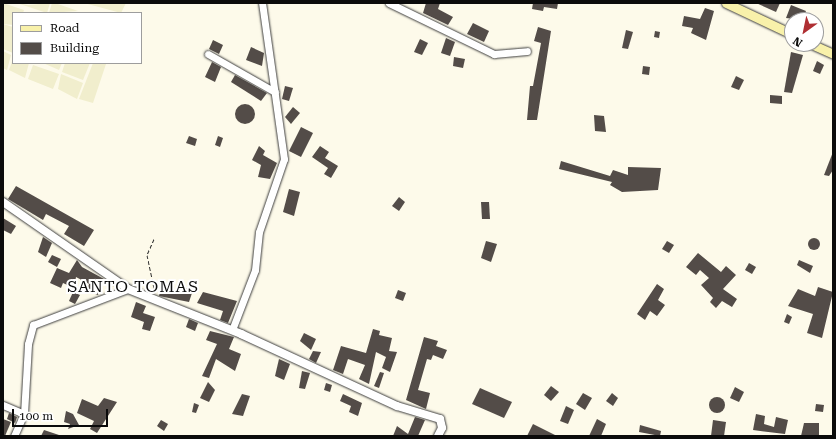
<!DOCTYPE html>
<style>
body{margin:0}
#map{position:relative;width:836px;height:439px;overflow:hidden;background:#fdfaea;font-family:"Roboto Serif",serif}
div>[style]{position:absolute}
.farmland>*{inset:0;background:#f1eecd}
.building>*{inset:0;background:#534c48}
.round{border-radius:50%}
.path>*{height:1px;margin-top:-0.5px;transform-origin:0;background:repeating-linear-gradient(90deg,#2d2d2d 0 4px,transparent 0 6px)}
.roads{filter:drop-shadow(0 0 1px #3e3e3e) drop-shadow(0 0 1px #3e3e3e)}
.minor>*{height:7px;margin:-3.5px;padding:0 3.5px;transform-origin:3.5px;border-radius:3.5px;background:#fff}
.tertiary>*{height:8px;margin:-4px;padding:0 4px;transform-origin:4px;border-radius:4px;background:#fff}
.secondary>*{height:9px;margin:-4.5px;padding:0 4.5px;transform-origin:4.5px;border-radius:4.5px;background:#f8f1aa}
span{translate:-50% -50%;white-space:nowrap;text-align:center;line-height:1.15;-webkit-text-stroke:4px #fff;paint-order:stroke}
.quarter-label{font-size:16px;color:#0b0b0b;letter-spacing:1px}
.frame{position:absolute;inset:0;border:4px solid #0b0b0b;pointer-events:none}
.legend{position:absolute;left:12px;top:12px;width:130px;height:52px;box-sizing:border-box;background:#fff;border:1px solid #9d9d9d;margin:0;padding:5px 7px;list-style:none;font-size:12px;color:#0b0b0b}
.legend li{display:flex;align-items:center;gap:8px;height:20px}
.legend b{width:20px;border:1px solid #9d9d9d}
.north{position:absolute;left:784px;top:12px;width:40px;height:40px;box-sizing:border-box;background:#fff;border:1px solid #9d9d9d;border-radius:50%;rotate:213deg;font-size:11px;font-weight:700;line-height:16px;text-align:center;color:#0b0b0b}
.north::after{content:'';display:block;margin:auto;width:14px;height:18px;background:#af2f33;clip-path:polygon(50% 0,100% 100%,50% 72%,0 100%)}
.scale{position:absolute;left:12px;top:409px;width:96px;height:18px;box-sizing:border-box;border:2px solid #0b0b0b;border-top:0;padding-left:5px;font-size:12px;line-height:14px;white-space:nowrap;color:#0b0b0b;-webkit-text-stroke:3px #fff;paint-order:stroke}
</style>
<div id="map">
<div class="farmland">
<i style="clip-path:polygon(3px 3px,24px 10px,23px 13px,13px 13px,13px 25px,3px 24px)"></i>
<i style="clip-path:polygon(17px 3px,28px 5px,50px 3px,47px 13px)"></i>
<i style="clip-path:polygon(52px 3px,55px 3px,78px 11px,49px 13px)"></i>
<i style="clip-path:polygon(84px 3px,126px 3px,121px 13px)"></i>
<i style="clip-path:polygon(3px 24px,13px 27px,13px 53px,3px 49px)"></i>
<i style="clip-path:polygon(3px 51px,11px 55px,7px 70px,3px 68px)"></i>
<i style="clip-path:polygon(13px 59px,13px 63px,29px 63px,25px 78px,9px 70px)"></i>
<i style="clip-path:polygon(43px 63px,62px 63px,59px 70px)"></i>
<i style="clip-path:polygon(65px 63px,90px 63px,83px 80px,62px 72px)"></i>
<i style="clip-path:polygon(93px 63px,106px 64px,93px 103px,79px 99px)"></i>
<i style="clip-path:polygon(33px 65px,59px 74px,53px 89px,28px 79px)"></i>
<i style="clip-path:polygon(61px 74px,83px 83px,77px 99px,58px 89px)"></i>
</div>
<div class="building">
<i style="clip-path:polygon(426px 3px,440px 3px,438px 9px,453px 17px,448px 25px,423px 13px)"></i>
<i style="clip-path:polygon(533px 3px,558px 3px,557px 9px,544px 7px,543px 11px,532px 9px)"></i>
<i style="clip-path:polygon(756px 3px,780px 3px,776px 12px)"></i>
<i style="clip-path:polygon(791px 5px,806px 11px,802px 20px,786px 18px)"></i>
<i style="clip-path:polygon(705px 8px,714px 11px,706px 40px,691px 33px,693px 28px,682px 26px,684px 16px,700px 19px)"></i>
<i style="clip-path:polygon(473px 23px,489px 31px,484px 42px,467px 34px)"></i>
<i style="clip-path:polygon(538px 27px,551px 31px,537px 120px,527px 120px,530px 86px,533px 86px,541px 43px,534px 41px)"></i>
<i style="clip-path:polygon(626px 30px,633px 32px,628px 49px,622px 48px)"></i>
<i style="clip-path:polygon(655px 31px,660px 32px,659px 38px,654px 37px)"></i>
<i style="clip-path:polygon(446px 38px,455px 42px,450px 56px,441px 53px)"></i>
<i style="clip-path:polygon(420px 39px,428px 43px,422px 55px,414px 52px)"></i>
<i style="clip-path:polygon(213px 40px,223px 45px,219px 54px,209px 49px)"></i>
<i style="clip-path:polygon(251px 47px,264px 53px,262px 66px,246px 60px)"></i>
<i style="clip-path:polygon(791px 52px,803px 55px,792px 93px,784px 92px)"></i>
<i style="clip-path:polygon(454px 57px,465px 59px,463px 68px,453px 66px)"></i>
<i style="clip-path:polygon(817px 61px,824px 65px,820px 74px,813px 71px)"></i>
<i style="clip-path:polygon(212px 62px,221px 67px,215px 82px,205px 77px)"></i>
<i style="clip-path:polygon(643px 66px,650px 67px,649px 75px,642px 74px)"></i>
<i style="clip-path:polygon(235px 75px,267px 93px,261px 101px,231px 82px)"></i>
<i style="clip-path:polygon(736px 76px,744px 80px,739px 90px,731px 87px)"></i>
<i style="clip-path:polygon(285px 86px,293px 88px,289px 101px,282px 99px)"></i>
<i style="clip-path:polygon(770px 95px,782px 96px,782px 104px,770px 103px)"></i>
<i class="round" style="left:235px;top:104px;width:20px;height:20px"></i>
<i style="clip-path:polygon(293px 107px,300px 113px,291px 124px,285px 117px)"></i>
<i style="clip-path:polygon(594px 115px,604px 116px,606px 132px,595px 131px)"></i>
<i style="clip-path:polygon(301px 127px,313px 133px,301px 157px,289px 151px)"></i>
<i style="clip-path:polygon(189px 136px,197px 139px,195px 146px,186px 143px)"></i>
<i style="clip-path:polygon(218px 136px,223px 138px,220px 147px,215px 145px)"></i>
<i style="clip-path:polygon(259px 146px,265px 151px,263px 155px,277px 163px,270px 179px,258px 177px,261px 165px,252px 160px)"></i>
<i style="clip-path:polygon(320px 146px,329px 152px,325px 158px,338px 166px,331px 178px,324px 174px,328px 168px,312px 157px)"></i>
<i style="clip-path:polygon(833px 152px,833px 170px,829px 176px,824px 175px)"></i>
<i style="clip-path:polygon(561px 161px,610px 176px,613px 170px,628px 175px,628px 167px,661px 168px,658px 190px,622px 192px,610px 185px,612px 182px,559px 169px)"></i>
<i style="clip-path:polygon(16px 186px,94px 230px,84px 246px,64px 234px,69px 226px,46px 214px,43px 220px,8px 199px)"></i>
<i style="clip-path:polygon(289px 189px,300px 192px,294px 216px,283px 212px)"></i>
<i style="clip-path:polygon(399px 197px,405px 202px,399px 211px,392px 206px)"></i>
<i style="clip-path:polygon(481px 202px,489px 202px,490px 219px,482px 219px)"></i>
<i style="clip-path:polygon(3px 218px,16px 226px,11px 234px,3px 230px)"></i>
<i style="clip-path:polygon(43px 237px,52px 243px,46px 257px,38px 252px)"></i>
<i class="round" style="left:808px;top:238px;width:12px;height:12px"></i>
<i style="clip-path:polygon(486px 241px,497px 244px,491px 262px,481px 258px)"></i>
<i style="clip-path:polygon(667px 241px,674px 245px,669px 253px,662px 249px)"></i>
<i style="clip-path:polygon(698px 253px,721px 272px,726px 266px,736px 275px,723px 289px,737px 299px,732px 307px,722px 301px,716px 308px,710px 302px,713px 298px,701px 285px,709px 278px,700px 270px,696px 275px,686px 267px)"></i>
<i style="clip-path:polygon(52px 255px,61px 259px,57px 267px,48px 262px)"></i>
<i style="clip-path:polygon(77px 260px,82px 267px,104px 279px,98px 295px,87px 291px,89px 284px,76px 277px,74px 288px,63px 283px,61px 288px,50px 283px,57px 268px,69px 273px)"></i>
<i style="clip-path:polygon(799px 260px,813px 266px,810px 273px,797px 265px)"></i>
<i style="clip-path:polygon(749px 263px,756px 267px,752px 274px,745px 270px)"></i>
<i style="clip-path:polygon(657px 284px,664px 289px,658px 300px,665px 305px,657px 316px,650px 311px,645px 320px,637px 314px)"></i>
<i style="clip-path:polygon(818px 287px,833px 292px,822px 338px,807px 333px,813px 314px,788px 306px,798px 289px,815px 296px)"></i>
<i style="clip-path:polygon(161px 288px,185px 291px,186px 288px,193px 290px,189px 302px,159px 296px)"></i>
<i style="clip-path:polygon(398px 290px,406px 293px,403px 301px,395px 298px)"></i>
<i style="clip-path:polygon(73px 292px,80px 295px,75px 304px,69px 301px)"></i>
<i style="clip-path:polygon(203px 292px,237px 301px,228px 323px,220px 320px,223px 311px,197px 303px)"></i>
<i style="clip-path:polygon(136px 302px,146px 306px,143px 313px,155px 317px,150px 331px,142px 329px,144px 322px,131px 317px)"></i>
<i style="clip-path:polygon(787px 314px,792px 317px,789px 324px,784px 322px)"></i>
<i style="clip-path:polygon(189px 319px,198px 323px,195px 331px,186px 327px)"></i>
<i style="clip-path:polygon(373px 329px,380px 331px,379px 335px,392px 338px,389px 351px,397px 352px,390px 372px,382px 368px,386px 357px,376px 352px,369px 384px,359px 379px,365px 365px,348px 359px,343px 374px,333px 370px,341px 346px,366px 353px)"></i>
<i style="clip-path:polygon(210px 331px,234px 337px,229px 349px,241px 354px,235px 371px,216px 359px,209px 378px,202px 376px,217px 344px,206px 340px)"></i>
<i style="clip-path:polygon(304px 333px,316px 339px,311px 350px,300px 341px)"></i>
<i style="clip-path:polygon(424px 337px,438px 341px,436px 346px,447px 350px,443px 359px,433px 355px,431px 360px,427px 359px,418px 390px,430px 393px,426px 409px,406px 400px)"></i>
<i style="clip-path:polygon(313px 351px,321px 352px,316px 363px,309px 359px)"></i>
<i style="clip-path:polygon(279px 359px,290px 364px,284px 380px,275px 376px)"></i>
<i style="clip-path:polygon(302px 371px,310px 373px,305px 389px,299px 388px)"></i>
<i style="clip-path:polygon(380px 372px,384px 373px,379px 388px,374px 386px)"></i>
<i style="clip-path:polygon(208px 382px,215px 390px,209px 402px,200px 398px)"></i>
<i style="clip-path:polygon(326px 383px,332px 385px,330px 392px,324px 390px)"></i>
<i style="clip-path:polygon(551px 386px,559px 392px,551px 401px,544px 395px)"></i>
<i style="clip-path:polygon(735px 387px,744px 392px,739px 402px,730px 398px)"></i>
<i style="clip-path:polygon(480px 388px,512px 402px,504px 418px,472px 404px)"></i>
<i style="clip-path:polygon(583px 393px,592px 398px,585px 410px,576px 404px)"></i>
<i style="clip-path:polygon(612px 393px,618px 398px,613px 406px,606px 401px)"></i>
<i style="clip-path:polygon(242px 394px,250px 396px,243px 416px,232px 414px)"></i>
<i style="clip-path:polygon(343px 394px,362px 403px,358px 416px,349px 412px,351px 406px,340px 401px)"></i>
<i class="round" style="left:709px;top:397px;width:16px;height:16px"></i>
<i style="clip-path:polygon(104px 398px,117px 402px,97px 433px,90px 429px,94px 421px,77px 413px,82px 399px,98px 406px)"></i>
<i style="clip-path:polygon(194px 403px,199px 405px,196px 413px,192px 412px)"></i>
<i style="clip-path:polygon(816px 404px,824px 405px,823px 412px,815px 411px)"></i>
<i style="clip-path:polygon(566px 406px,574px 410px,568px 424px,560px 421px)"></i>
<i style="clip-path:polygon(66px 411px,73px 414px,79px 425px,68px 429px,70px 424px,64px 422px)"></i>
<i style="clip-path:polygon(9px 413px,17px 417px,15px 423px,7px 419px)"></i>
<i style="clip-path:polygon(756px 414px,765px 416px,764px 424px,774px 427px,776px 417px,788px 420px,785px 434px,753px 430px)"></i>
<i style="clip-path:polygon(415px 417px,425px 420px,418px 436px,393px 436px,397px 426px,408px 434px)"></i>
<i style="clip-path:polygon(3px 419px,11px 422px,5px 436px,3px 436px)"></i>
<i style="clip-path:polygon(597px 419px,606px 424px,601px 436px,589px 436px)"></i>
<i style="clip-path:polygon(161px 420px,168px 424px,164px 431px,157px 426px)"></i>
<i style="clip-path:polygon(713px 420px,726px 422px,724px 436px,711px 436px)"></i>
<i style="clip-path:polygon(804px 423px,819px 423px,819px 436px,801px 436px)"></i>
<i style="clip-path:polygon(533px 424px,557px 436px,527px 436px)"></i>
<i style="clip-path:polygon(640px 425px,661px 431px,660px 436px,639px 432px)"></i>
<i style="clip-path:polygon(44px 430px,59px 435px,59px 436px,41px 436px)"></i>
</div>
<div class="path">
<i style="left:154px;top:239px;width:17px;rotate:114deg"></i>
<i style="left:147px;top:255px;width:38px;rotate:78deg"></i>
</div>
<div class="roads">
<div class="minor">
<i style="left:389px;top:3px;width:117px;rotate:25.9deg"></i>
<i style="left:494px;top:54px;width:33px;rotate:-5deg"></i>
<i style="left:208px;top:54px;width:77px;rotate:29.6deg"></i>
<i style="left:232px;top:330px;width:64px;rotate:-69deg"></i>
<i style="left:255px;top:270px;width:38px;rotate:-84deg"></i>
<i style="left:259px;top:232px;width:77px;rotate:-71.1deg"></i>
<i style="left:284px;top:159px;width:158px;rotate:-98deg"></i>
<i style="left:3px;top:405px;width:23px;rotate:23deg"></i>
<i style="left:14px;top:436px;width:24px;rotate:-66deg"></i>
<i style="left:24px;top:414px;width:70px;rotate:-86.7deg"></i>
<i style="left:28px;top:344px;width:20px;rotate:-75deg"></i>
<i style="left:33px;top:325px;width:102px;rotate:-20.8deg"></i>
</div>
<div class="tertiary">
<i style="left:3px;top:202px;width:152px;rotate:34.8deg"></i>
<i style="left:128px;top:289px;width:122px;rotate:21.7deg"></i>
<i style="left:241px;top:334px;width:172px;rotate:24.8deg"></i>
<i style="left:397px;top:406px;width:45px;rotate:16.8deg"></i>
<i style="left:440px;top:419px;width:9px;rotate:77deg"></i>
<i style="left:442px;top:428px;width:9px;rotate:117deg"></i>
</div>
<div class="secondary">
<i style="left:726px;top:3px;width:73px;rotate:25.2deg"></i>
<i style="left:811px;top:44px;width:24px;rotate:24deg"></i>
</div>
</div>
<div class="quarter-label">
<span style="left:133px;top:287px">SANTO TOMAS</span>
</div>
<div class="frame"></div>
<ul class="legend">
<li><b style="height:5px;background:#f8f1aa"></b>Road</li>
<li><b style="height:11px;background:#534c48"></b>Building</li>
</ul>
<div class="north">N</div>
<div class="scale">100 m</div>
</div>
